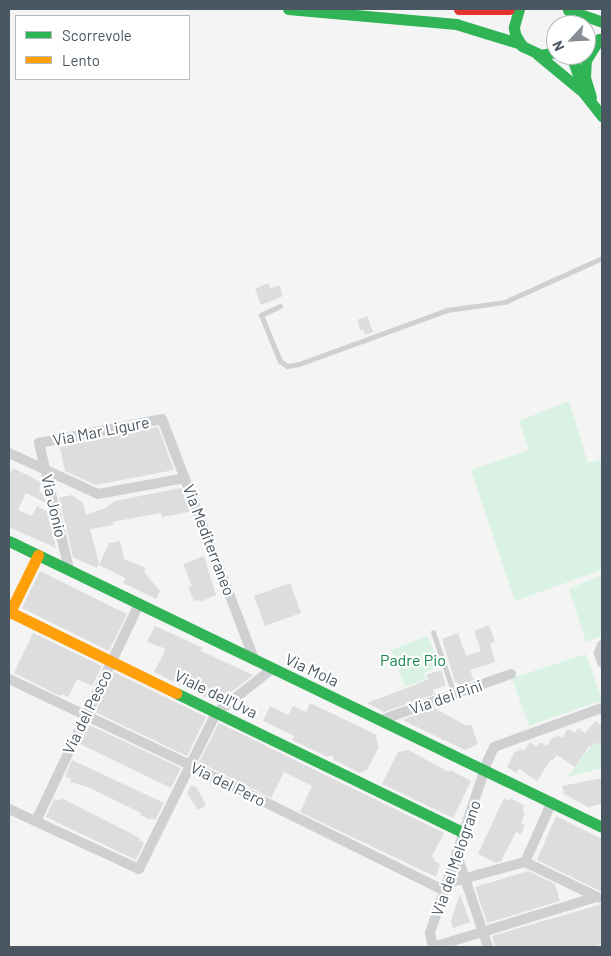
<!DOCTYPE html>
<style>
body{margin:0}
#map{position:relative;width:611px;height:956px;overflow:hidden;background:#f4f4f4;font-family:Barlow,sans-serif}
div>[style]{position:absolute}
.green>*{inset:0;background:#d9f2e3}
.building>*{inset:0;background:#ddddde}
.lane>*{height:5px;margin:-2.5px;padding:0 2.5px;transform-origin:2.5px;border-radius:2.5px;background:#ced0d2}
.street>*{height:10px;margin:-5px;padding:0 5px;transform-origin:5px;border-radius:5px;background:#ced0d2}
.fast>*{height:11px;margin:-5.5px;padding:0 5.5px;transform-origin:5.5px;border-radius:5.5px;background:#30b455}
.slow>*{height:11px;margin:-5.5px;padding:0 5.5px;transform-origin:5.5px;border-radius:5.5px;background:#ff9f0a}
.jam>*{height:11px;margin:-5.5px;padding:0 5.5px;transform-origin:5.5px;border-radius:5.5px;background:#e5322d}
span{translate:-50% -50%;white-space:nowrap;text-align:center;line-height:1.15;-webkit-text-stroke:4.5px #fff;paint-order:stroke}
.street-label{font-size:16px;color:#4a5661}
.park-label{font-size:16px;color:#17864f}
.frame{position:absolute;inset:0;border:10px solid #4a5661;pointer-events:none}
.legend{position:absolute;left:15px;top:15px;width:175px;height:65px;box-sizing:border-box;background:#fff;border:1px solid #b7bbc0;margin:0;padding:6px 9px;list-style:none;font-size:15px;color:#4a5661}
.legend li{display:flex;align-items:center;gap:10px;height:25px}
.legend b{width:25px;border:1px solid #b7bbc0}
.north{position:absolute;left:546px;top:15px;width:50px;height:50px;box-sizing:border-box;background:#fff;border:1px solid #b7bbc0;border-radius:50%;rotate:245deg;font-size:14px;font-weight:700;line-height:20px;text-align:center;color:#4a5661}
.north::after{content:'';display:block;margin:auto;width:18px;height:22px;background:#868d94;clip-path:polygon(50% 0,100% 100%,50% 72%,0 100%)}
</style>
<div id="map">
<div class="green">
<i style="clip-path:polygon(569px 401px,588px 463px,602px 459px,602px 570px,515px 601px,471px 470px,529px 450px,519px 421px)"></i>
<i style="clip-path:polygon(602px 575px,602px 636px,586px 642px,569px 589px)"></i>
<i style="clip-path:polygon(428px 636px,439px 667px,424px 673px,426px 679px,405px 687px,391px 650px)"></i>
<i style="clip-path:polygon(586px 654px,602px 700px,529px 726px,512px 678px)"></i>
<i style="clip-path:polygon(595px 741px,602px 745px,602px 768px,567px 777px)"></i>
</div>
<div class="building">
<i style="clip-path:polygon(268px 283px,271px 289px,279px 285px,283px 296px,261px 305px,255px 289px)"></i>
<i style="clip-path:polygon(367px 316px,373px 332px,365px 335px,364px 330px,361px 331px,357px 320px)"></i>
<i style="clip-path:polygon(158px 427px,174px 470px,96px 485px,65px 471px,60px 447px)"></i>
<i style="clip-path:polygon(13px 468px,41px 482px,39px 492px,44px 494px,46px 503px,26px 493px,18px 510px,32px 516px,37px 506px,48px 512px,56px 548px,9px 527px,9px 476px)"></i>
<i style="clip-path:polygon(181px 488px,190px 512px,162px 517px,161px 513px,112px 522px,114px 525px,90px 529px,99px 563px,97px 568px,73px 557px,59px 498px,72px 495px,83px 503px,86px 515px,105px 508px,115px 501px)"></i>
<i style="clip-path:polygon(120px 541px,124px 559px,146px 568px,144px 572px,160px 591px,156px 599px,123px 583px,125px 578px,99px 565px,109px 543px)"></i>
<i style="clip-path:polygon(204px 556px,216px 595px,200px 602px,199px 600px,194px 601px,188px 587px,192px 586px,183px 564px)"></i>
<i style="clip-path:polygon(40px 571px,127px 614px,109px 651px,22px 608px)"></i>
<i style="clip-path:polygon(290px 583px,301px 613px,265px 626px,254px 596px)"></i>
<i style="clip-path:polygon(489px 625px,495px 642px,490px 644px,495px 662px,470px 670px,474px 680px,458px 685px,457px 682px,455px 682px,442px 639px,458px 633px,466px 656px,481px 651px,474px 631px)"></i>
<i style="clip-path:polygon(155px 626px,203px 648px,201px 651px,253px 675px,217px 703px,154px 672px,166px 649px,147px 642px)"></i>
<i style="clip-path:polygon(33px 633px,102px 666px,92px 686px,77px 679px,68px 697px,62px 694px,60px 696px,14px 673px)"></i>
<i style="clip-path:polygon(441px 670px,446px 685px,433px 690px,435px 694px,384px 712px,367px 703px,415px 685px,428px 679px,426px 675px)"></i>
<i style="clip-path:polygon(114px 672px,206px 717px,187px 756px,95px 712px)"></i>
<i style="clip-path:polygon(310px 703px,377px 735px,376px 738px,379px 747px,367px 770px,360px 773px,334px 760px,332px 755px,328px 757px,292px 740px,294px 736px,263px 721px,270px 706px,288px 715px,293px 706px,306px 712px)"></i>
<i style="clip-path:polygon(434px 708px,467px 726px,471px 724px,478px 744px,465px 750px,404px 721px,404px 719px)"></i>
<i style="clip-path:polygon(595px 721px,602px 726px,602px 747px,594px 742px,591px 747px,589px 746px,575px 767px,557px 755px,553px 760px,551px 759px,537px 781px,519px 769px,516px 773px,507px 767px,515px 751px,517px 752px,520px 748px,524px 751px,530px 742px,537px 747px,540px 742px,547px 746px,553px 737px,555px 738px,558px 735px,562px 738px,568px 729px,575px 733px,578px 728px,585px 733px)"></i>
<i style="clip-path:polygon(219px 723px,444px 833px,432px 856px,435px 861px,440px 864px,436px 877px,300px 812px,312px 786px,284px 772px,271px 798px,199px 762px)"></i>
<i style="clip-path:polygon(89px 725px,181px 768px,171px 788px,80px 744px)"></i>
<i style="clip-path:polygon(408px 750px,449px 772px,450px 770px,471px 781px,453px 818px,382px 784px,398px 752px)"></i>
<i style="clip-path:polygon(72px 760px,164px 803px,155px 820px,151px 818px,150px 820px,140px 815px,141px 813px,88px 787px,70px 782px,71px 779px,65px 776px)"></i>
<i style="clip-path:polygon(602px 778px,602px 804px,588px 807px,564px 794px,562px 786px)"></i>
<i style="clip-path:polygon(191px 785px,197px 788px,206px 805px,198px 810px,187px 794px)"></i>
<i style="clip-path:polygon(61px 798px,140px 838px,139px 840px,144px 843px,136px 860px,46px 817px,54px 799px,60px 801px)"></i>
<i style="clip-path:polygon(504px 798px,508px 801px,510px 798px,524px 805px,523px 812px,525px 813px,521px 823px,525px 825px,521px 834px,516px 832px,501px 861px,496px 863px,478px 854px)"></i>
<i style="clip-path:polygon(556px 816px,602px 839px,602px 892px,537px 860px)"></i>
<i style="clip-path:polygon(528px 871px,555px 884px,560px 901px,487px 923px,475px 887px)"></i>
<i style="clip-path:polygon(460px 894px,470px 922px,453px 928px,451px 921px)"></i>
<i style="clip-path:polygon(602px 904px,602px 944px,591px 947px,495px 947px,492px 936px)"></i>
</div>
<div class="lane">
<i style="left:280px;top:306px;width:21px;rotate:155deg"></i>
<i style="left:261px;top:315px;width:50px;rotate:67.6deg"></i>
<i style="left:280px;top:361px;width:9px;rotate:36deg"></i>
<i style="left:287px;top:366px;width:12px;rotate:-9deg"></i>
<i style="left:299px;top:364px;width:158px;rotate:-20deg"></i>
<i style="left:447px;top:310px;width:59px;rotate:-7.9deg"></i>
<i style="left:505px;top:302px;width:107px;rotate:-24.4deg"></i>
<i style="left:433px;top:632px;width:65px;rotate:71.3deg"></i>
</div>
<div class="street">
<i style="left:9px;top:453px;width:98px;rotate:24.7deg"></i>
<i style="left:98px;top:494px;width:88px;rotate:-10.4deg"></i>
<i style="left:69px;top:569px;width:130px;rotate:-103.4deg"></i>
<i style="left:39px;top:443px;width:125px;rotate:-11deg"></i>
<i style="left:162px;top:419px;width:259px;rotate:69deg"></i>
<i style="left:602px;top:645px;width:9px;rotate:111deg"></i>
<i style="left:599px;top:653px;width:10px;rotate:73deg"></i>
<i style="left:9px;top:679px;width:200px;rotate:25.4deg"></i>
<i style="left:190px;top:765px;width:284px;rotate:26.3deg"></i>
<i style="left:381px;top:720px;width:138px;rotate:-19.5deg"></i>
<i style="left:9px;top:809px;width:143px;rotate:24.8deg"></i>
<i style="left:139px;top:869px;width:174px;rotate:-63.7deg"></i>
<i style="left:216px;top:713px;width:71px;rotate:-38.2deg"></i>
<i style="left:36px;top:821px;width:240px;rotate:-64.6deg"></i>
<i style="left:457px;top:855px;width:97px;rotate:71.4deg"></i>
<i style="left:525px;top:862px;width:82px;rotate:25.9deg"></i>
<i style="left:448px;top:883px;width:80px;rotate:-15.3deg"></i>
<i style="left:525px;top:862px;width:66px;rotate:-65.8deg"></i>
<i style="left:433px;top:947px;width:14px;rotate:-102deg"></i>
<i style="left:430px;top:933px;width:182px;rotate:-71.5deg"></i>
<i style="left:488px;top:760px;width:14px;rotate:-65deg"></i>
<i style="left:494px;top:747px;width:115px;rotate:-19.9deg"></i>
<i style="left:433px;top:947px;width:171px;rotate:-17deg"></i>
</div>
<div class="fast">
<i style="left:288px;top:9px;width:169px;rotate:5.1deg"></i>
<i style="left:456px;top:24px;width:68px;rotate:17.1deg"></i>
<i style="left:519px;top:9px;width:19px;rotate:106deg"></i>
<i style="left:514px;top:27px;width:7px;rotate:82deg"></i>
<i style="left:515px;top:34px;width:14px;rotate:60deg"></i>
<i style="left:522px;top:46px;width:21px;rotate:25deg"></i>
<i style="left:541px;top:55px;width:15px;rotate:-11deg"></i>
<i style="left:568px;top:10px;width:36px;rotate:19deg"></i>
<i style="left:537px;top:54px;width:60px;rotate:39.6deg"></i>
<i style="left:583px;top:92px;width:31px;rotate:52deg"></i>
<i style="left:571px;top:55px;width:31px;rotate:71deg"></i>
<i style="left:591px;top:97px;width:21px;rotate:-107deg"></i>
<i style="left:585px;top:77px;width:17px;rotate:-87deg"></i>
<i style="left:586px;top:60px;width:25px;rotate:-58deg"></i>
<i style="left:9px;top:541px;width:658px;rotate:25.75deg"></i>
<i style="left:176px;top:693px;width:320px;rotate:25.9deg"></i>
</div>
<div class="slow">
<i style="left:38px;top:555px;width:64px;rotate:116.2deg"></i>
<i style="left:10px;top:612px;width:185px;rotate:26deg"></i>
</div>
<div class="jam">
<i style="left:459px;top:9px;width:50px"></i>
</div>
<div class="street-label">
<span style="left:101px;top:431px;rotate:-11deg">Via Mar Ligure</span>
<span style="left:54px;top:506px;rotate:77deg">Via Jonio</span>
<span style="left:209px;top:540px;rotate:69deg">Via Mediterraneo</span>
<span style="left:312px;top:670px;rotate:25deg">Via Mola</span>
<span style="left:216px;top:694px;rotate:26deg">Viale dell'Uva</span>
<span style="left:446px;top:697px;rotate:-19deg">Via dei Pini</span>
<span style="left:87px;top:712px;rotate:-64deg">Via del Pesco</span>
<span style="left:228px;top:784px;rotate:26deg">Via del Pero</span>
<span style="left:456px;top:858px;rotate:-71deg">Via del Melograno</span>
</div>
<div class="park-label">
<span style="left:413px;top:660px">Padre Pio</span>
</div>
<div class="frame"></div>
<ul class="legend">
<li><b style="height:6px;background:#30b455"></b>Scorrevole</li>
<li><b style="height:6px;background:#ff9f0a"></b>Lento</li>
</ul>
<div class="north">N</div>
</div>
